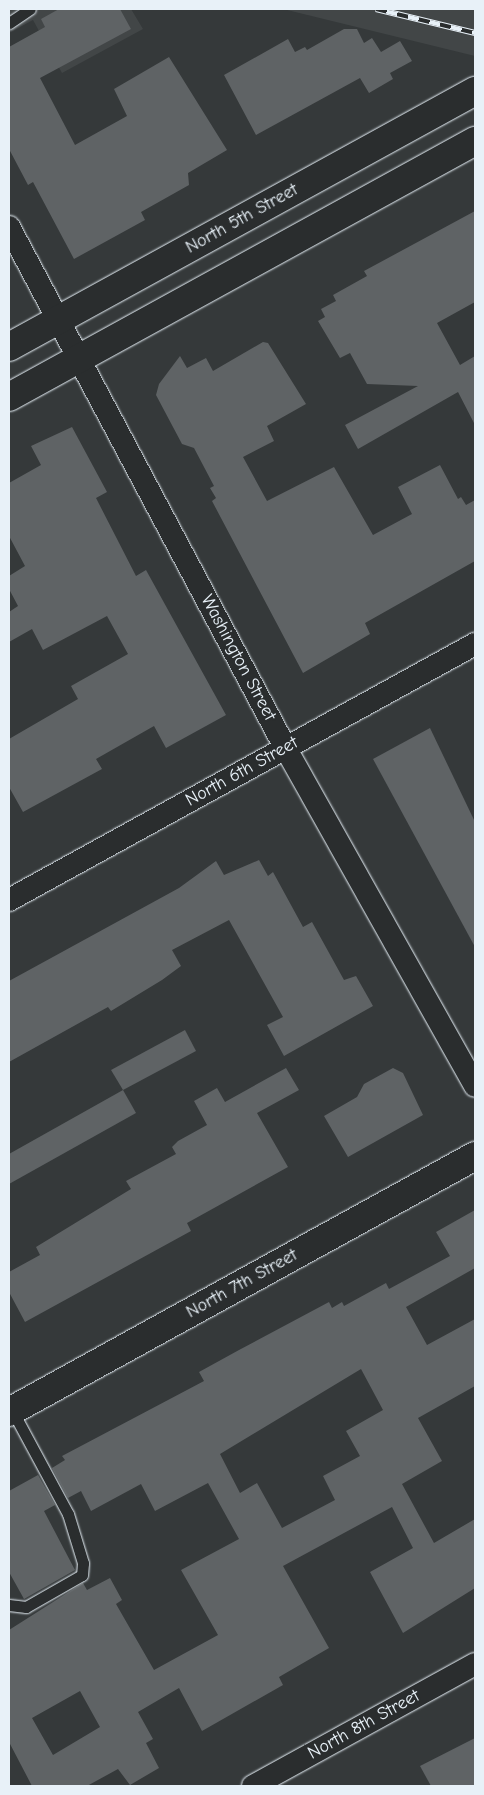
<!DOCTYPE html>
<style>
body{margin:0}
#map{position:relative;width:484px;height:1795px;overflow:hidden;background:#35393a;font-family:"Comic Neue",sans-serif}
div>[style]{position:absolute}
.built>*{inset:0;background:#424647}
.building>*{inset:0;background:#5f6365}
.roads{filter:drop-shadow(0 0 1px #e8f1f8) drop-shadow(0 0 1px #e8f1f8)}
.service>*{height:11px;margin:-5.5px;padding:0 5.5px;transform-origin:5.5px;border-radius:5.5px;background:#2a2d2e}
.minor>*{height:22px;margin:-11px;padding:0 11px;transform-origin:11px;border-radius:11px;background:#2a2d2e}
.tertiary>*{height:28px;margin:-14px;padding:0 14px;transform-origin:14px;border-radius:14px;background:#2a2d2e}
.rail>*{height:5.5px;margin-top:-2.75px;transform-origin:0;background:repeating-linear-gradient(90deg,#2a2d2e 0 11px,#e8f1f8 0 22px);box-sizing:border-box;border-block:1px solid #e8f1f8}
span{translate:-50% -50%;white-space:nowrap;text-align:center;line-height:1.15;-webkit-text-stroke:4.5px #2a2d2e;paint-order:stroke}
.street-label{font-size:18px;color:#e8f1f8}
.frame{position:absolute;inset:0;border:10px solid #e8f1f8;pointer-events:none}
</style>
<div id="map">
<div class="built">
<i style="clip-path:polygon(9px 9px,131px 9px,143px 29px,62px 73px,33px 20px,9px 33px)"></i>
<i style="clip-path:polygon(283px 9px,475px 9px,475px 56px)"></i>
</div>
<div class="building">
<i style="clip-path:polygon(59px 9px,120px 9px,131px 29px,40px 78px,75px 145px,127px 116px,114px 89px,169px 57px,227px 150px,188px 173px,189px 185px,141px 212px,145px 220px,74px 259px,33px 182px,28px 185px,9px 149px,9px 47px,45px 27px,41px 19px)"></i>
<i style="clip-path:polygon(344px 29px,357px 29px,364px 43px,372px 38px,381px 52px,400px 41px,412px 61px,390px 73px,393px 79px,369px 93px,360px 78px,256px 135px,224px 75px,288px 39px,295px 52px,305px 47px,307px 50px)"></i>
<i style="clip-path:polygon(475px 211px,475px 302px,437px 323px,460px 365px,475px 356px,475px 425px,458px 392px,358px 449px,345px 425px,418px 386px,367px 384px,350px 353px,340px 358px,318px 321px,325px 317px,321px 309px,336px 301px,333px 295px,367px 276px,364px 271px)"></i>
<i style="clip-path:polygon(263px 342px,268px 343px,306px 404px,267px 426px,274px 441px,243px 457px,267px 501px,334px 467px,373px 535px,412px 514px,398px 487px,440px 465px,458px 499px,461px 497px,466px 505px,475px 500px,475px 561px,365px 623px,370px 634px,303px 673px,212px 501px,216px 498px,210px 488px,214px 486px,194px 448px,182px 444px,156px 395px,159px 384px,180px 356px,187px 368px,206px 358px,213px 371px)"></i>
<i style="clip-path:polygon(72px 427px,107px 492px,96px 498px,136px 576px,146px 570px,226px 715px,166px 748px,154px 726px,96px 759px,102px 769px,23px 812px,9px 787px,9px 739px,78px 699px,71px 686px,128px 654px,107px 616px,43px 650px,32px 629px,9px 642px,9px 612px,18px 606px,9px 589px,9px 576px,25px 566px,9px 536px,9px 483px,41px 465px,31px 446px)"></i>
<i style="clip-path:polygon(430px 728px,475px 822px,475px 947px,373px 759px)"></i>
<i style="clip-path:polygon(259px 860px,268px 876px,273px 872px,303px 927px,312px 922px,344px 980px,356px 976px,373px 1006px,284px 1056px,267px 1025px,283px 1017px,229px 920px,172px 950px,181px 966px,162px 980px,111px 1011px,108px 1007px,9px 1062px,9px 981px,179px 888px,216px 861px,224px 875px)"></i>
<i style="clip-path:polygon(185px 1030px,196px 1051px,123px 1090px,111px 1070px)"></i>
<i style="clip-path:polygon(286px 1068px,299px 1090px,257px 1113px,288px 1167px,187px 1223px,191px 1231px,25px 1322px,9px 1292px,9px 1272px,40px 1255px,36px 1247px,131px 1189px,126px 1181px,176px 1154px,172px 1147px,178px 1141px,207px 1125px,194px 1101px,217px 1088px,225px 1102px)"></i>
<i style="clip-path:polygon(393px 1068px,403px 1073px,423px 1115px,348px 1157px,324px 1116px,357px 1097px,364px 1084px)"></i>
<i style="clip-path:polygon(123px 1090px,136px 1113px,9px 1184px,9px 1154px)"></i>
<i style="clip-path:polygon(evenodd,475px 1210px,475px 1268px,406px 1307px,427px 1345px,475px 1319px,475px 1386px,418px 1418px,442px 1461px,402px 1484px,434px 1543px,475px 1519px,475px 1588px,403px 1633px,370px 1572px,413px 1548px,392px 1507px,283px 1566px,329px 1648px,279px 1677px,283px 1685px,202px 1731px,179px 1688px,138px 1712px,153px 1739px,146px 1743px,159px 1768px,130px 1785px,118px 1769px,87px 1786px,32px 1786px,9px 1742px,9px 1630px,83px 1583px,87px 1590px,110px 1578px,122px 1600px,116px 1604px,154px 1670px,218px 1635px,181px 1570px,239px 1539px,208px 1483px,155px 1511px,141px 1484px,91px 1511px,81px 1491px,68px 1498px,52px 1468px,65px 1460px,62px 1456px,204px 1381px,199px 1372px,239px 1350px,329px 1302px,332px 1308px,342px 1302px,344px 1306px,386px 1283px,389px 1289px,450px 1256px,436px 1232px,475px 1210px,361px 1369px,383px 1410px,346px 1431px,360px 1456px,323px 1476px,335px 1500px,282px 1528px,257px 1483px,240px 1493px,220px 1454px,361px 1369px,475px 1210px,80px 1691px,100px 1727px,53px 1755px,32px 1718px,80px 1691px)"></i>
<i style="clip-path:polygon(38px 1475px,55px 1505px,44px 1511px,75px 1570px,24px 1599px,9px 1572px,9px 1491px)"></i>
<i style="clip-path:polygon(475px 1738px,475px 1786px,431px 1786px,420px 1766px)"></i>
</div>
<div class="roads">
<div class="service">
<i style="left:9px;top:23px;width:25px;rotate:-34deg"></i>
<i style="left:9px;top:1605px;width:17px;rotate:7deg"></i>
<i style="left:26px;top:1607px;width:64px;rotate:-29.7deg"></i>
<i style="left:82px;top:1575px;width:12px;rotate:-85deg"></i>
<i style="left:83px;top:1563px;width:51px;rotate:-107deg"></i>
<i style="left:68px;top:1514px;width:118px;rotate:-118.3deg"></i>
</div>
<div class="minor">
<i style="left:9px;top:227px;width:591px;rotate:62.05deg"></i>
<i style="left:286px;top:749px;width:386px;rotate:60.7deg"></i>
<i style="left:9px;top:900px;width:532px;rotate:-28.78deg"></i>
<i style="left:253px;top:1786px;width:253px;rotate:-28.8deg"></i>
</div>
<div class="tertiary">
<i style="left:9px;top:347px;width:532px;rotate:-28.78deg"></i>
<i style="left:9px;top:397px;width:532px;rotate:-28.78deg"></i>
<i style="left:9px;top:1412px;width:532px;rotate:-28.78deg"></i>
</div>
</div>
<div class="rail">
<i style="left:376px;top:9px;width:102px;rotate:13.6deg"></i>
</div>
<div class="street-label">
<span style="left:242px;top:219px;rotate:-29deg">North 5th Street</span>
<span style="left:238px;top:658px;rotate:62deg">Washington Street</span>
<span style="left:242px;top:772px;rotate:-29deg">North 6th Street</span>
<span style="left:242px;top:1284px;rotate:-29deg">North 7th Street</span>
<span style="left:364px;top:1725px;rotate:-29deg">North 8th Street</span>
</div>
<div class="frame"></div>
</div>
